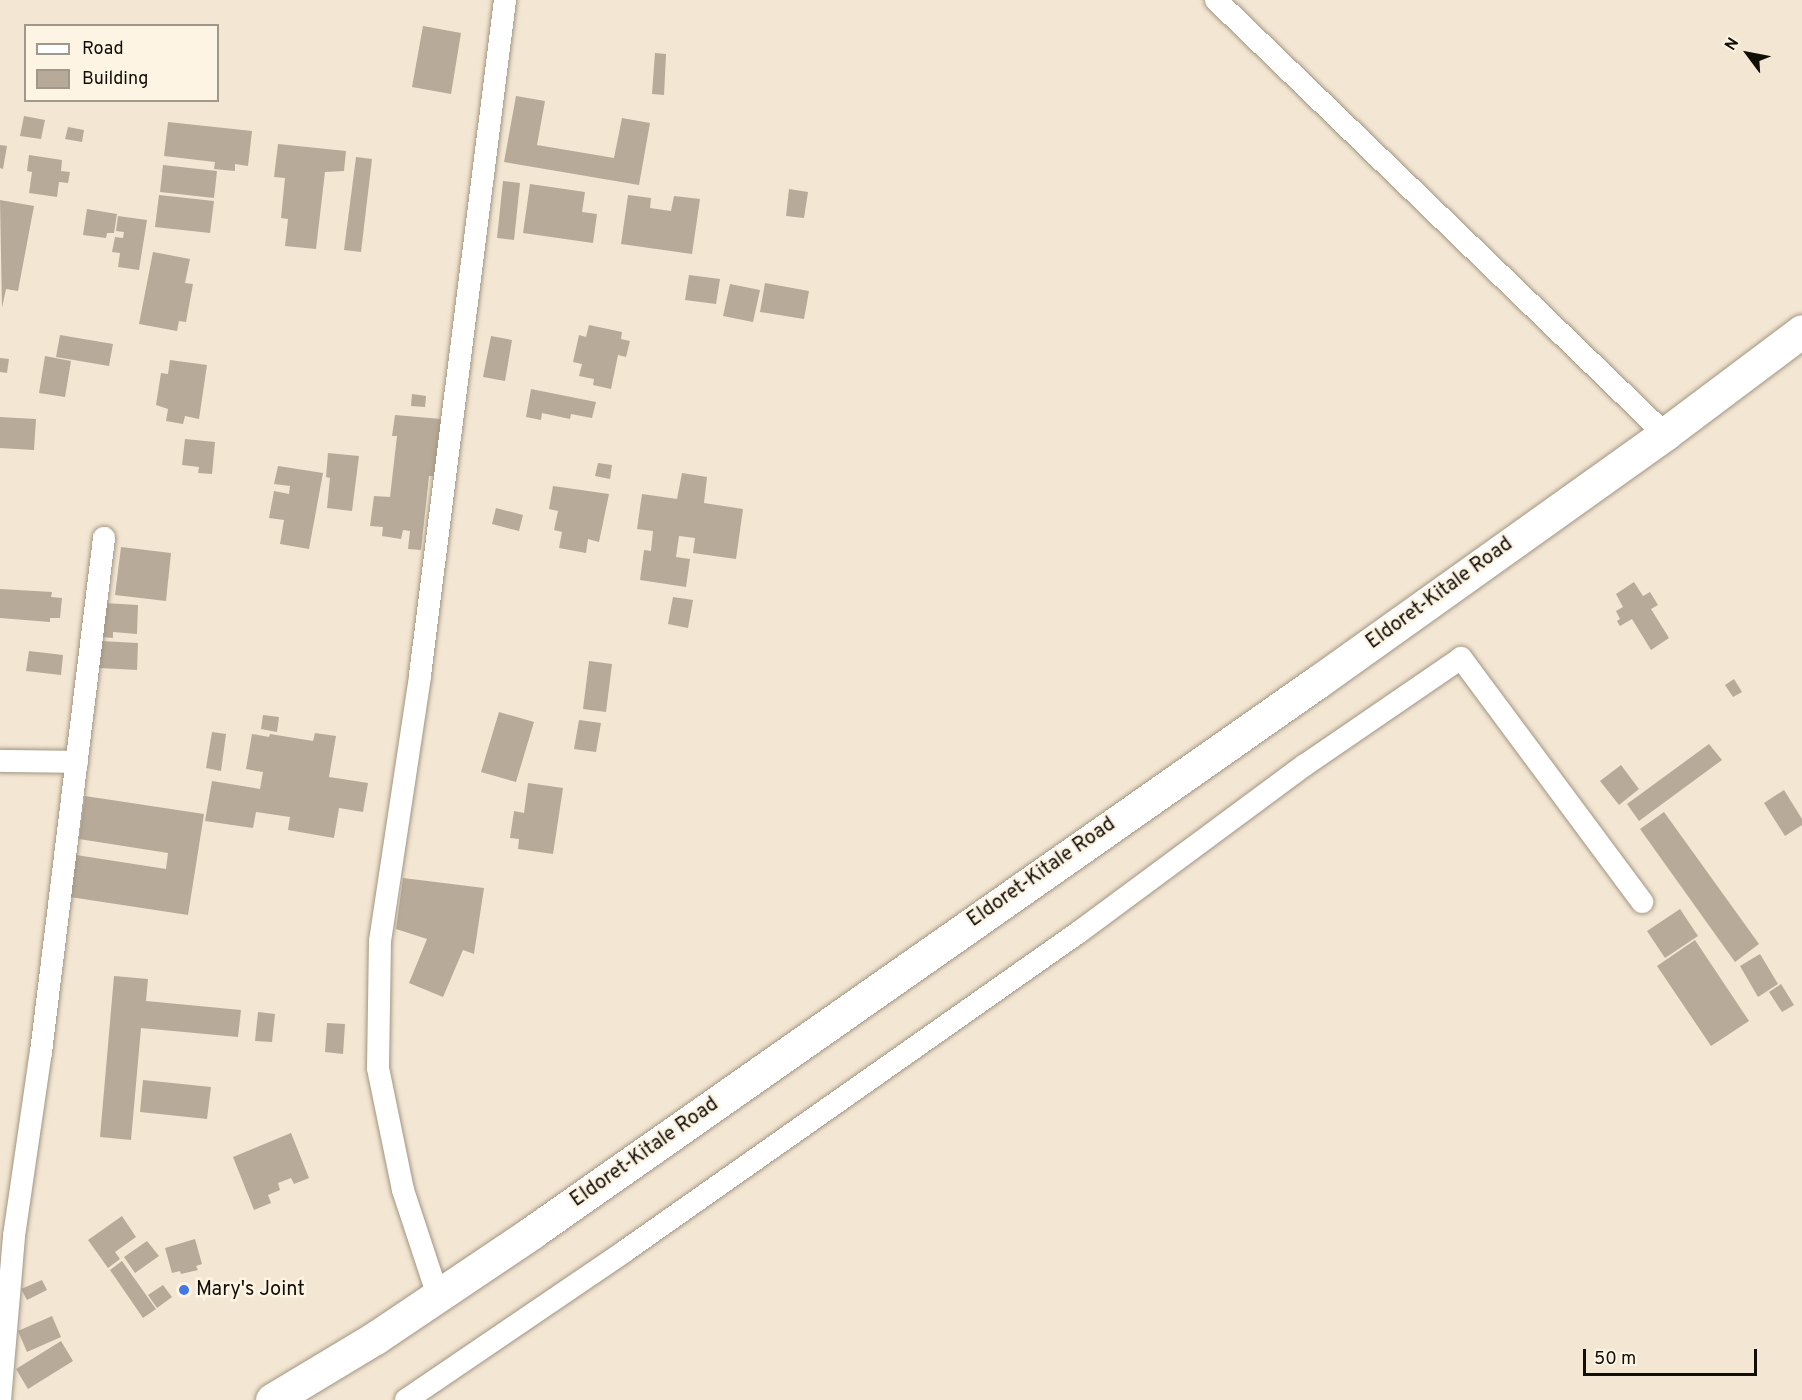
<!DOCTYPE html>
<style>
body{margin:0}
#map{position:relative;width:1802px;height:1400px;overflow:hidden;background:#f3e6d2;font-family:Overpass,sans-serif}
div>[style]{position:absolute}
.building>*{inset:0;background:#b7aa98}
.roads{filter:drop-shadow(0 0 2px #a19583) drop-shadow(0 0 2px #a19583)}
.minor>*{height:22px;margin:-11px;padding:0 11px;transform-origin:11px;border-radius:11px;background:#fff}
.trunk>*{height:33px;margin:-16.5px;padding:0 16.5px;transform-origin:16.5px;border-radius:16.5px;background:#fff}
.dots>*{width:16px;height:16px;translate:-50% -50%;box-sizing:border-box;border:3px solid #fef4e4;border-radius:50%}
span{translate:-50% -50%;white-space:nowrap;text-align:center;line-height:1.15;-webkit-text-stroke:5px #fef4e4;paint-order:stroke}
.street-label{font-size:20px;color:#110d07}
.poi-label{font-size:20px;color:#110d07}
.left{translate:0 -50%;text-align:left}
.legend{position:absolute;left:24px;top:24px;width:195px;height:78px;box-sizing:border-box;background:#fef4e4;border:2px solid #9f988c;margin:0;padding:8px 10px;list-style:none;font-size:18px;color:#110d07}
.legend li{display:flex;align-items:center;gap:12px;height:30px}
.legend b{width:30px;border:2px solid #9f988c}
.north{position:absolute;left:1718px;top:24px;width:60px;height:60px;-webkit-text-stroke:4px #fef4e4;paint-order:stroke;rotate:302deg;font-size:16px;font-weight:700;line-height:24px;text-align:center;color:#110d07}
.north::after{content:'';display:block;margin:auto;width:21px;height:27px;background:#110d07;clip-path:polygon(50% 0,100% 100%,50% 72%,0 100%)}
.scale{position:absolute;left:1583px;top:1349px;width:174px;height:27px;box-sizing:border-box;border:3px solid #110d07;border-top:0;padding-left:8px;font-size:18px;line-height:21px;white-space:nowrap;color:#110d07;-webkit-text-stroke:4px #fef4e4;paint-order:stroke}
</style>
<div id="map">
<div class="building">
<i style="clip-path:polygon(423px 26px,461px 33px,451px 94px,412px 87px)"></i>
<i style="clip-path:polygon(655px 53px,666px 54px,664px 95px,652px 94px)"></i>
<i style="clip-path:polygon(516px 96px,545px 101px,537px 145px,614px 158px,622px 118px,650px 123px,639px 185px,504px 162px)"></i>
<i style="clip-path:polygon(24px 116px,45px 120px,41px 139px,20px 136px)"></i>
<i style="clip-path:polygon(168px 122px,252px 131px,248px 166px,235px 164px,235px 171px,214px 169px,215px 162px,164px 156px)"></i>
<i style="clip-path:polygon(68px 127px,84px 130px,82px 142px,65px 139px)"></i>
<i style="clip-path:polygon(278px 144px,346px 151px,344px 171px,325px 172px,316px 249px,285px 246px,288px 219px,281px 218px,285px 178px,274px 177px)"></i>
<i style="clip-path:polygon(0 145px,7px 146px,3px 169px,0 168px)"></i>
<i style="clip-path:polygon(29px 155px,62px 160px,61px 171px,70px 172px,68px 183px,59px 182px,57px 197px,29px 193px,32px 172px,27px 171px)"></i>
<i style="clip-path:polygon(356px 157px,372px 159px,361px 252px,344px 250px)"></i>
<i style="clip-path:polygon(163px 165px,217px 171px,214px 198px,160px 192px)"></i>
<i style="clip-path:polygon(503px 181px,520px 183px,514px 240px,497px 238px)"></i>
<i style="clip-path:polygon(530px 184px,585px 192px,582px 212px,597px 214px,593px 243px,523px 233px)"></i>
<i style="clip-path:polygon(789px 189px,808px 192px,804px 218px,786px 216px)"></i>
<i style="clip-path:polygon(159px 195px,214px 201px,210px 233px,155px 227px)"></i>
<i style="clip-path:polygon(628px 195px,651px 198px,650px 208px,671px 211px,674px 196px,700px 199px,692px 254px,621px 244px)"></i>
<i style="clip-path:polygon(0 200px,34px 206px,18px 291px,6px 289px,2px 308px)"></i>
<i style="clip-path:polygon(87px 209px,117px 214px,114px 233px,107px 233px,106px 238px,83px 235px)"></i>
<i style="clip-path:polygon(118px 216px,147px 220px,139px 270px,118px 267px,120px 253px,112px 252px,115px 237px,123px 238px,124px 232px,116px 231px)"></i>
<i style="clip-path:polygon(153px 252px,190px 259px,185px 283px,193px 284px,186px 322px,179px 321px,177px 331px,139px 324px)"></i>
<i style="clip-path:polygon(689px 275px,720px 279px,716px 304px,685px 300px)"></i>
<i style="clip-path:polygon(765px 283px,809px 291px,804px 319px,760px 312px)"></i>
<i style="clip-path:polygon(730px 284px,760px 290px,753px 322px,723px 316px)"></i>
<i style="clip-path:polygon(589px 325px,622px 332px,621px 339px,630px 341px,626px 357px,618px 355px,611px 389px,593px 385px,594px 379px,579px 376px,582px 364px,573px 362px,579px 335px,586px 337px)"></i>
<i style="clip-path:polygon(60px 335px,113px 344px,109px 366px,56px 357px)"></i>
<i style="clip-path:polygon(491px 336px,512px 340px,505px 381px,483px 377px)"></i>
<i style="clip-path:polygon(45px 356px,71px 361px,65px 397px,39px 393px)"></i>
<i style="clip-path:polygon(0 358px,9px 359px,7px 373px,0 372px)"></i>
<i style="clip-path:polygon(170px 360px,207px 365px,199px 419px,185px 416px,183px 424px,166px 421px,168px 409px,156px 405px,161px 373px,168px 374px)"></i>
<i style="clip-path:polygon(531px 389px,596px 402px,592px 418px,571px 414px,570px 419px,542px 413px,541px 420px,526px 417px)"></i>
<i style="clip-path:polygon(412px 394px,426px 396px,425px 407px,411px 406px)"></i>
<i style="clip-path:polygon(395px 415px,441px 419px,435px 476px,429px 476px,421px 550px,408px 549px,410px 531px,403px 530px,401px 539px,382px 536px,383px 527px,370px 526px,374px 496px,390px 497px,397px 436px,392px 436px)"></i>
<i style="clip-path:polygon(0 417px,36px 419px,34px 450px,0 448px)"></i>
<i style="clip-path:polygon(185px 439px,215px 442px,212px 474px,198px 473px,199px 467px,182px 465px)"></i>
<i style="clip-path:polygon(328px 453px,359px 456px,352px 511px,327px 508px,330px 478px,326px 477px)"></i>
<i style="clip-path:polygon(598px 463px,612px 465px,610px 479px,595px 476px)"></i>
<i style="clip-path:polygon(278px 466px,323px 473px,309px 549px,280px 544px,284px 520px,269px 518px,274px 491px,289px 494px,290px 486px,274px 484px)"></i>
<i style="clip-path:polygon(682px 473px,707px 477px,704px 503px,743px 509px,736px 559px,693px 553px,695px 538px,679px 536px,676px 557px,690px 559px,686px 587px,640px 580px,644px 550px,651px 551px,653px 531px,637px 529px,642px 494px,677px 499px)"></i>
<i style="clip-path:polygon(553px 486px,609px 494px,599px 542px,588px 539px,586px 553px,559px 548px,562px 532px,554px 530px,558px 511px,549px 509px)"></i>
<i style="clip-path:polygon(496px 508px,523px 515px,519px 531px,492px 524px)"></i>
<i style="clip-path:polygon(121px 547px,171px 553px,166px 601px,115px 595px)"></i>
<i style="clip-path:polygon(1634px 582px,1643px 596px,1650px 592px,1658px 605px,1651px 609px,1669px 638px,1651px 650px,1632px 619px,1620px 626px,1617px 621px,1620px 619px,1616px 611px,1623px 607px,1616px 594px)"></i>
<i style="clip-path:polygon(0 589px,52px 592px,51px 597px,62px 598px,60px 618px,50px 618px,50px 622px,0 618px)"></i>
<i style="clip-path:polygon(673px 597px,693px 600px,688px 628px,668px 624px)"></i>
<i style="clip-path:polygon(104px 603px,138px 605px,137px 634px,113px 632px,113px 638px,102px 637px)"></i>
<i style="clip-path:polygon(100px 641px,138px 643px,137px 670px,99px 668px)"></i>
<i style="clip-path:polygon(29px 651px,63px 655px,61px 675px,26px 671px)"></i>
<i style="clip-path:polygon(589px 661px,612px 664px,606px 712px,583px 709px)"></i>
<i style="clip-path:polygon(1734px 679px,1742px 692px,1733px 697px,1725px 685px)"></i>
<i style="clip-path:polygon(499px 712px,534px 722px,516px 782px,481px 772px)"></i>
<i style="clip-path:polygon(263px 715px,279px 717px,277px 732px,261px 729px)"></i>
<i style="clip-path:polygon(579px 720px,601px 723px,596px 752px,574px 749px)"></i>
<i style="clip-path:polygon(212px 732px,226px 734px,221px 771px,206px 768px)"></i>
<i style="clip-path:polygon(315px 733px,336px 736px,329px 777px,368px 783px,363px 812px,339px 808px,334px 838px,288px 830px,290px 817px,256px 812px,253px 828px,205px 821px,212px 781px,260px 789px,263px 772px,246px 769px,252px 734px,269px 737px,270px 734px,313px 741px)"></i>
<i style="clip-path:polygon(1709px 744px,1722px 760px,1639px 821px,1627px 804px)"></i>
<i style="clip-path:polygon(1621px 765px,1639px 789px,1619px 805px,1600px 781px)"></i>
<i style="clip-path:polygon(528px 783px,563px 788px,553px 854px,518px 849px,519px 839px,510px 838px,514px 811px,524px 813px)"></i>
<i style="clip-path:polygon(1784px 790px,1802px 819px,1802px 825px,1785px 836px,1764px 803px)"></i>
<i style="clip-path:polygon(85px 796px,204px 814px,188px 915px,70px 897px,76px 855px,166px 869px,168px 853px,79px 839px)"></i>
<i style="clip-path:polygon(1664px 812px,1759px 944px,1735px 962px,1640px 829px)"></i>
<i style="clip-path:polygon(403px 878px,484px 888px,474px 954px,463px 950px,443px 997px,409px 983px,427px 939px,396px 929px)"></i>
<i style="clip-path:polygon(1680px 909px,1698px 936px,1665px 958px,1647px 931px)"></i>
<i style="clip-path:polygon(1695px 940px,1749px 1021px,1711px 1046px,1657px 966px)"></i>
<i style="clip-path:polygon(1760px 954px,1778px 984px,1758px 997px,1740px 966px)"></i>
<i style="clip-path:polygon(114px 976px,148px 979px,146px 1001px,241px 1010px,238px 1037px,141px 1028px,131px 1140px,100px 1137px)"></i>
<i style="clip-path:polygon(1781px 984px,1794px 1005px,1782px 1012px,1769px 992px)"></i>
<i style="clip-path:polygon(258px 1012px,275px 1014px,272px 1042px,255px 1041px)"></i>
<i style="clip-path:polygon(327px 1023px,345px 1024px,343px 1054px,325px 1052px)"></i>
<i style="clip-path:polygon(143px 1080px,211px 1087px,207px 1119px,140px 1112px)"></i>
<i style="clip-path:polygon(291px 1133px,309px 1178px,294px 1184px,291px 1178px,278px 1183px,280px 1190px,268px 1195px,271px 1203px,254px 1210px,233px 1157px)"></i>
<i style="clip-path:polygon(122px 1216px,136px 1237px,115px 1252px,120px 1259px,108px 1268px,88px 1240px)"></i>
<i style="clip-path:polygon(195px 1239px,202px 1264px,196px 1266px,198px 1270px,181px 1274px,180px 1271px,172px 1273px,165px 1248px)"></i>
<i style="clip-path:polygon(147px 1241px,159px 1256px,135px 1273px,124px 1257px)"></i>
<i style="clip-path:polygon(122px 1261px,156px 1309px,143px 1318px,110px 1270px)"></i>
<i style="clip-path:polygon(42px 1280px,47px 1290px,27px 1300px,21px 1289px)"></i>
<i style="clip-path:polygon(163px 1285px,172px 1297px,157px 1308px,148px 1295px)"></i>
<i style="clip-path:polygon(52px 1316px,61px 1337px,27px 1352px,18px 1331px)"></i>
<i style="clip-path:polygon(61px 1341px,73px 1361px,28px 1389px,16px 1369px)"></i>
</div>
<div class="roads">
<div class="minor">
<i style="left:1216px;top:0;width:624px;rotate:44.03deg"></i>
<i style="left:0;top:761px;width:77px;rotate:0.7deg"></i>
<i style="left:438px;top:1296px;width:112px;rotate:-108.3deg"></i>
<i style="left:403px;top:1190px;width:125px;rotate:-101.6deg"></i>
<i style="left:378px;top:1068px;width:127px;rotate:-89.1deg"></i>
<i style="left:380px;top:941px;width:269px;rotate:-81.4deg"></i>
<i style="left:420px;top:675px;width:680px;rotate:-82.82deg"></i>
<i style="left:0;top:1400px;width:165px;rotate:-85.1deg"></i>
<i style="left:14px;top:1236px;width:186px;rotate:-81.7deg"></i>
<i style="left:41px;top:1052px;width:518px;rotate:-83.01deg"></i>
<i style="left:406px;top:1400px;width:265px;rotate:-34.2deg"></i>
<i style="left:625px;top:1251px;width:555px;rotate:-35.09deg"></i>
<i style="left:1079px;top:932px;width:281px;rotate:-36.5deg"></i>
<i style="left:1305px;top:765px;width:189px;rotate:-34.4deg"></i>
<i style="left:1461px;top:658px;width:304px;rotate:53.4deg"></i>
</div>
<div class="trunk">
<i style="left:272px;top:1400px;width:120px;rotate:-31deg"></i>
<i style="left:375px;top:1338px;width:188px;rotate:-33.9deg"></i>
<i style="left:531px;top:1233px;width:959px;rotate:-35.02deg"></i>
<i style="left:1316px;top:683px;width:429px;rotate:-35.5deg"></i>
<i style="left:1665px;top:434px;width:171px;rotate:-36.9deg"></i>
</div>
</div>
<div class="dots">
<i style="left:184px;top:1290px;background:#4278e8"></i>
</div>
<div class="street-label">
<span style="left:1440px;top:594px;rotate:-36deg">Eldoret-Kitale Road</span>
<span style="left:1042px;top:873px;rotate:-35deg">Eldoret-Kitale Road</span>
<span style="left:645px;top:1153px;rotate:-35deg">Eldoret-Kitale Road</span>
</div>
<div class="poi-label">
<span class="left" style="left:196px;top:1290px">Mary's Joint</span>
</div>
<ul class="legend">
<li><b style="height:8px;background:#fff"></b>Road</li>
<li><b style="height:16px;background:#b7aa98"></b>Building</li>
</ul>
<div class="north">N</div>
<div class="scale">50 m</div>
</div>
